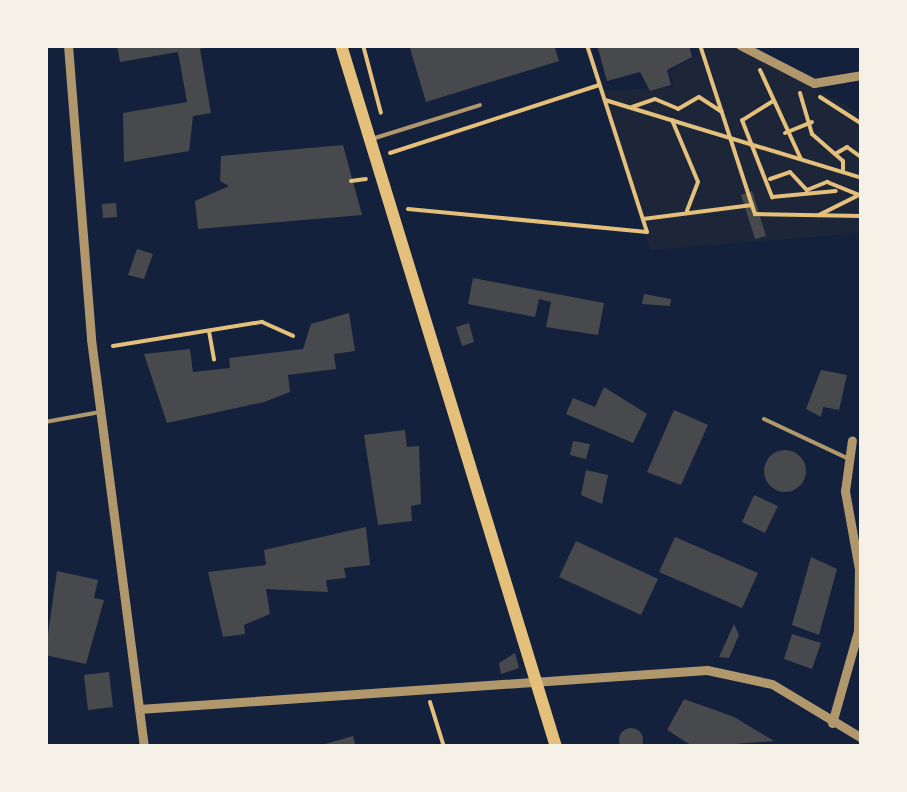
<!DOCTYPE html>
<style>
body{margin:0}
#map{position:relative;width:907px;height:792px;overflow:hidden;background:#14213d;font-family:Spectral,serif}
div>[style]{position:absolute}
.green>*{inset:0;background:#1d2539}
.building>*{inset:0;background:#48494c}
.round{border-radius:50%}
.path>*{height:4px;margin:-2px;padding:0 2px;transform-origin:2px;border-radius:2px;background:#e5c07b}
.service>*{height:4px;margin:-2px;padding:0 2px;transform-origin:2px;border-radius:2px;background:#b1986c}
.minor>*{height:9px;margin:-4.5px;padding:0 4.5px;transform-origin:4.5px;border-radius:4.5px;background:#b1986c}
.secondary>*{height:12px;margin:-6px;padding:0 6px;transform-origin:6px;border-radius:6px;background:#e5c07b}
span{translate:-50% -50%;white-space:nowrap;text-align:center;line-height:1.15;-webkit-text-stroke:10px #f6f1e7;paint-order:stroke}
.frame{position:absolute;inset:0;border:48px solid #f6f1e7;pointer-events:none}
</style>
<div id="map">
<div class="green">
<i style="clip-path:polygon(695px 45px,732px 45px,862px 114px,862px 233px,650px 250px,599px 91px,674px 87px,670px 71px,698px 55px)"></i>
</div>
<div class="building">
<i style="clip-path:polygon(117px 45px,211px 45px,200px 49px,211px 113px,193px 116px,189px 151px,124px 162px,123px 113px,187px 102px,178px 52px,120px 62px)"></i>
<i style="clip-path:polygon(409px 45px,554px 45px,559px 61px,426px 102px)"></i>
<i style="clip-path:polygon(597px 45px,689px 45px,692px 57px,667px 70px,671px 85px,650px 91px,640px 72px,607px 81px)"></i>
<i style="clip-path:polygon(343px 145px,362px 215px,198px 229px,195px 201px,229px 186px,220px 181px,221px 156px)"></i>
<i style="clip-path:polygon(752px 191px,766px 236px,755px 239px,741px 195px)"></i>
<i style="clip-path:polygon(116px 203px,117px 217px,103px 218px,102px 204px)"></i>
<i style="clip-path:polygon(137px 249px,153px 254px,144px 279px,128px 275px)"></i>
<i style="clip-path:polygon(473px 278px,604px 303px,598px 335px,546px 327px,551px 302px,539px 299px,535px 317px,468px 304px)"></i>
<i style="clip-path:polygon(644px 294px,671px 299px,670px 306px,642px 304px)"></i>
<i style="clip-path:polygon(349px 313px,355px 351px,334px 354px,336px 369px,288px 375px,290px 392px,264px 402px,167px 423px,144px 354px,190px 349px,193px 372px,230px 368px,229px 358px,303px 349px,311px 324px)"></i>
<i style="clip-path:polygon(469px 323px,474px 342px,462px 346px,456px 327px)"></i>
<i style="clip-path:polygon(821px 370px,847px 375px,839px 410px,823px 407px,821px 417px,806px 409px)"></i>
<i style="clip-path:polygon(604px 387px,647px 414px,633px 443px,566px 414px,573px 398px,595px 407px)"></i>
<i style="clip-path:polygon(674px 410px,708px 425px,681px 485px,647px 472px)"></i>
<i style="clip-path:polygon(405px 430px,407px 447px,419px 446px,421px 504px,411px 506px,412px 521px,378px 525px,364px 435px)"></i>
<i style="clip-path:polygon(573px 441px,590px 444px,586px 459px,570px 455px)"></i>
<i class="round" style="left:764px;top:450px;width:42px;height:42px"></i>
<i style="clip-path:polygon(586px 470px,608px 475px,602px 504px,581px 495px)"></i>
<i style="clip-path:polygon(754px 495px,778px 506px,765px 533px,742px 522px)"></i>
<i style="clip-path:polygon(366px 527px,370px 565px,344px 568px,346px 578px,326px 580px,328px 592px,266px 589px,270px 614px,244px 625px,245px 634px,223px 637px,208px 572px,266px 565px,264px 550px)"></i>
<i style="clip-path:polygon(675px 537px,758px 573px,742px 608px,659px 572px)"></i>
<i style="clip-path:polygon(576px 541px,658px 579px,641px 615px,559px 577px)"></i>
<i style="clip-path:polygon(811px 557px,837px 569px,819px 635px,792px 625px)"></i>
<i style="clip-path:polygon(57px 571px,98px 580px,94px 598px,104px 600px,86px 664px,45px 655px)"></i>
<i style="clip-path:polygon(734px 624px,739px 635px,729px 658px,719px 657px)"></i>
<i style="clip-path:polygon(792px 634px,821px 643px,812px 669px,784px 659px)"></i>
<i style="clip-path:polygon(515px 653px,519px 668px,501px 674px,499px 663px)"></i>
<i style="clip-path:polygon(109px 672px,113px 707px,88px 710px,84px 675px)"></i>
<i style="clip-path:polygon(684px 699px,734px 717px,774px 741px,694px 747px,667px 730px)"></i>
<i class="round" style="left:619px;top:728px;width:24px;height:24px"></i>
<i style="clip-path:polygon(353px 736px,356px 747px,318px 747px,318px 746px)"></i>
</div>
<div class="path">
<i style="left:363px;top:45px;width:70px;rotate:75.2deg"></i>
<i style="left:700px;top:45px;width:178px;rotate:72deg"></i>
<i style="left:755px;top:214px;width:107px;rotate:1.1deg"></i>
<i style="left:760px;top:70px;width:98px;rotate:65.3deg"></i>
<i style="left:800px;top:93px;width:43px;rotate:73.7deg"></i>
<i style="left:812px;top:134px;width:41px;rotate:41.1deg"></i>
<i style="left:843px;top:161px;width:11px;rotate:90deg"></i>
<i style="left:820px;top:97px;width:50px;rotate:32.7deg"></i>
<i style="left:605px;top:100px;width:269px;rotate:16.9deg"></i>
<i style="left:773px;top:101px;width:36px;rotate:148deg"></i>
<i style="left:742px;top:120px;width:83px;rotate:68.7deg"></i>
<i style="left:772px;top:197px;width:64px;rotate:-5.4deg"></i>
<i style="left:632px;top:107px;width:24px;rotate:-19deg"></i>
<i style="left:655px;top:99px;width:25px;rotate:23deg"></i>
<i style="left:678px;top:109px;width:24px;rotate:-30deg"></i>
<i style="left:699px;top:97px;width:27px;rotate:33deg"></i>
<i style="left:672px;top:120px;width:67px;rotate:67.2deg"></i>
<i style="left:698px;top:182px;width:31px;rotate:111deg"></i>
<i style="left:785px;top:133px;width:29px;rotate:-22deg"></i>
<i style="left:390px;top:153px;width:220px;rotate:-18deg"></i>
<i style="left:835px;top:154px;width:14px;rotate:-30deg"></i>
<i style="left:847px;top:147px;width:19px;rotate:36deg"></i>
<i style="left:770px;top:179px;width:21px;rotate:-19deg"></i>
<i style="left:790px;top:172px;width:25px;rotate:47deg"></i>
<i style="left:807px;top:190px;width:22px;rotate:-22deg"></i>
<i style="left:827px;top:182px;width:35px;rotate:22deg"></i>
<i style="left:859px;top:195px;width:45px;rotate:153.4deg"></i>
<i style="left:351px;top:181px;width:15px;rotate:-8deg"></i>
<i style="left:408px;top:209px;width:240px;rotate:5.5deg"></i>
<i style="left:647px;top:232px;width:196px;rotate:-107.8deg"></i>
<i style="left:643px;top:219px;width:110px;rotate:-7.3deg"></i>
<i style="left:209px;top:331px;width:29px;rotate:80deg"></i>
<i style="left:113px;top:346px;width:151px;rotate:-9.2deg"></i>
<i style="left:262px;top:322px;width:34px;rotate:24deg"></i>
<i style="left:430px;top:702px;width:47px;rotate:72.7deg"></i>
</div>
<div class="service">
<i style="left:375px;top:138px;width:110px;rotate:-17.4deg"></i>
<i style="left:764px;top:419px;width:92px;rotate:25.2deg"></i>
<i style="left:45px;top:422px;width:56px;rotate:-10.3deg"></i>
</div>
<div class="minor">
<i style="left:68px;top:45px;width:295px;rotate:85.5deg"></i>
<i style="left:91px;top:339px;width:411px;rotate:82.6deg"></i>
<i style="left:740px;top:45px;width:83px;rotate:27.2deg"></i>
<i style="left:814px;top:83px;width:49px;rotate:-9.5deg"></i>
<i style="left:139px;top:709px;width:569px;rotate:-3.93deg"></i>
<i style="left:707px;top:670px;width:66px;rotate:12.2deg"></i>
<i style="left:772px;top:684px;width:105px;rotate:31deg"></i>
<i style="left:832px;top:723px;width:96px;rotate:-74.2deg"></i>
<i style="left:858px;top:631px;width:62px;rotate:-89.1deg"></i>
<i style="left:859px;top:569px;width:79px;rotate:-100.2deg"></i>
<i style="left:845px;top:491px;width:51px;rotate:-82.2deg"></i>
</div>
<div class="secondary">
<i style="left:341px;top:45px;width:734px;rotate:72.97deg"></i>
</div>
<div class="frame"></div>
</div>
